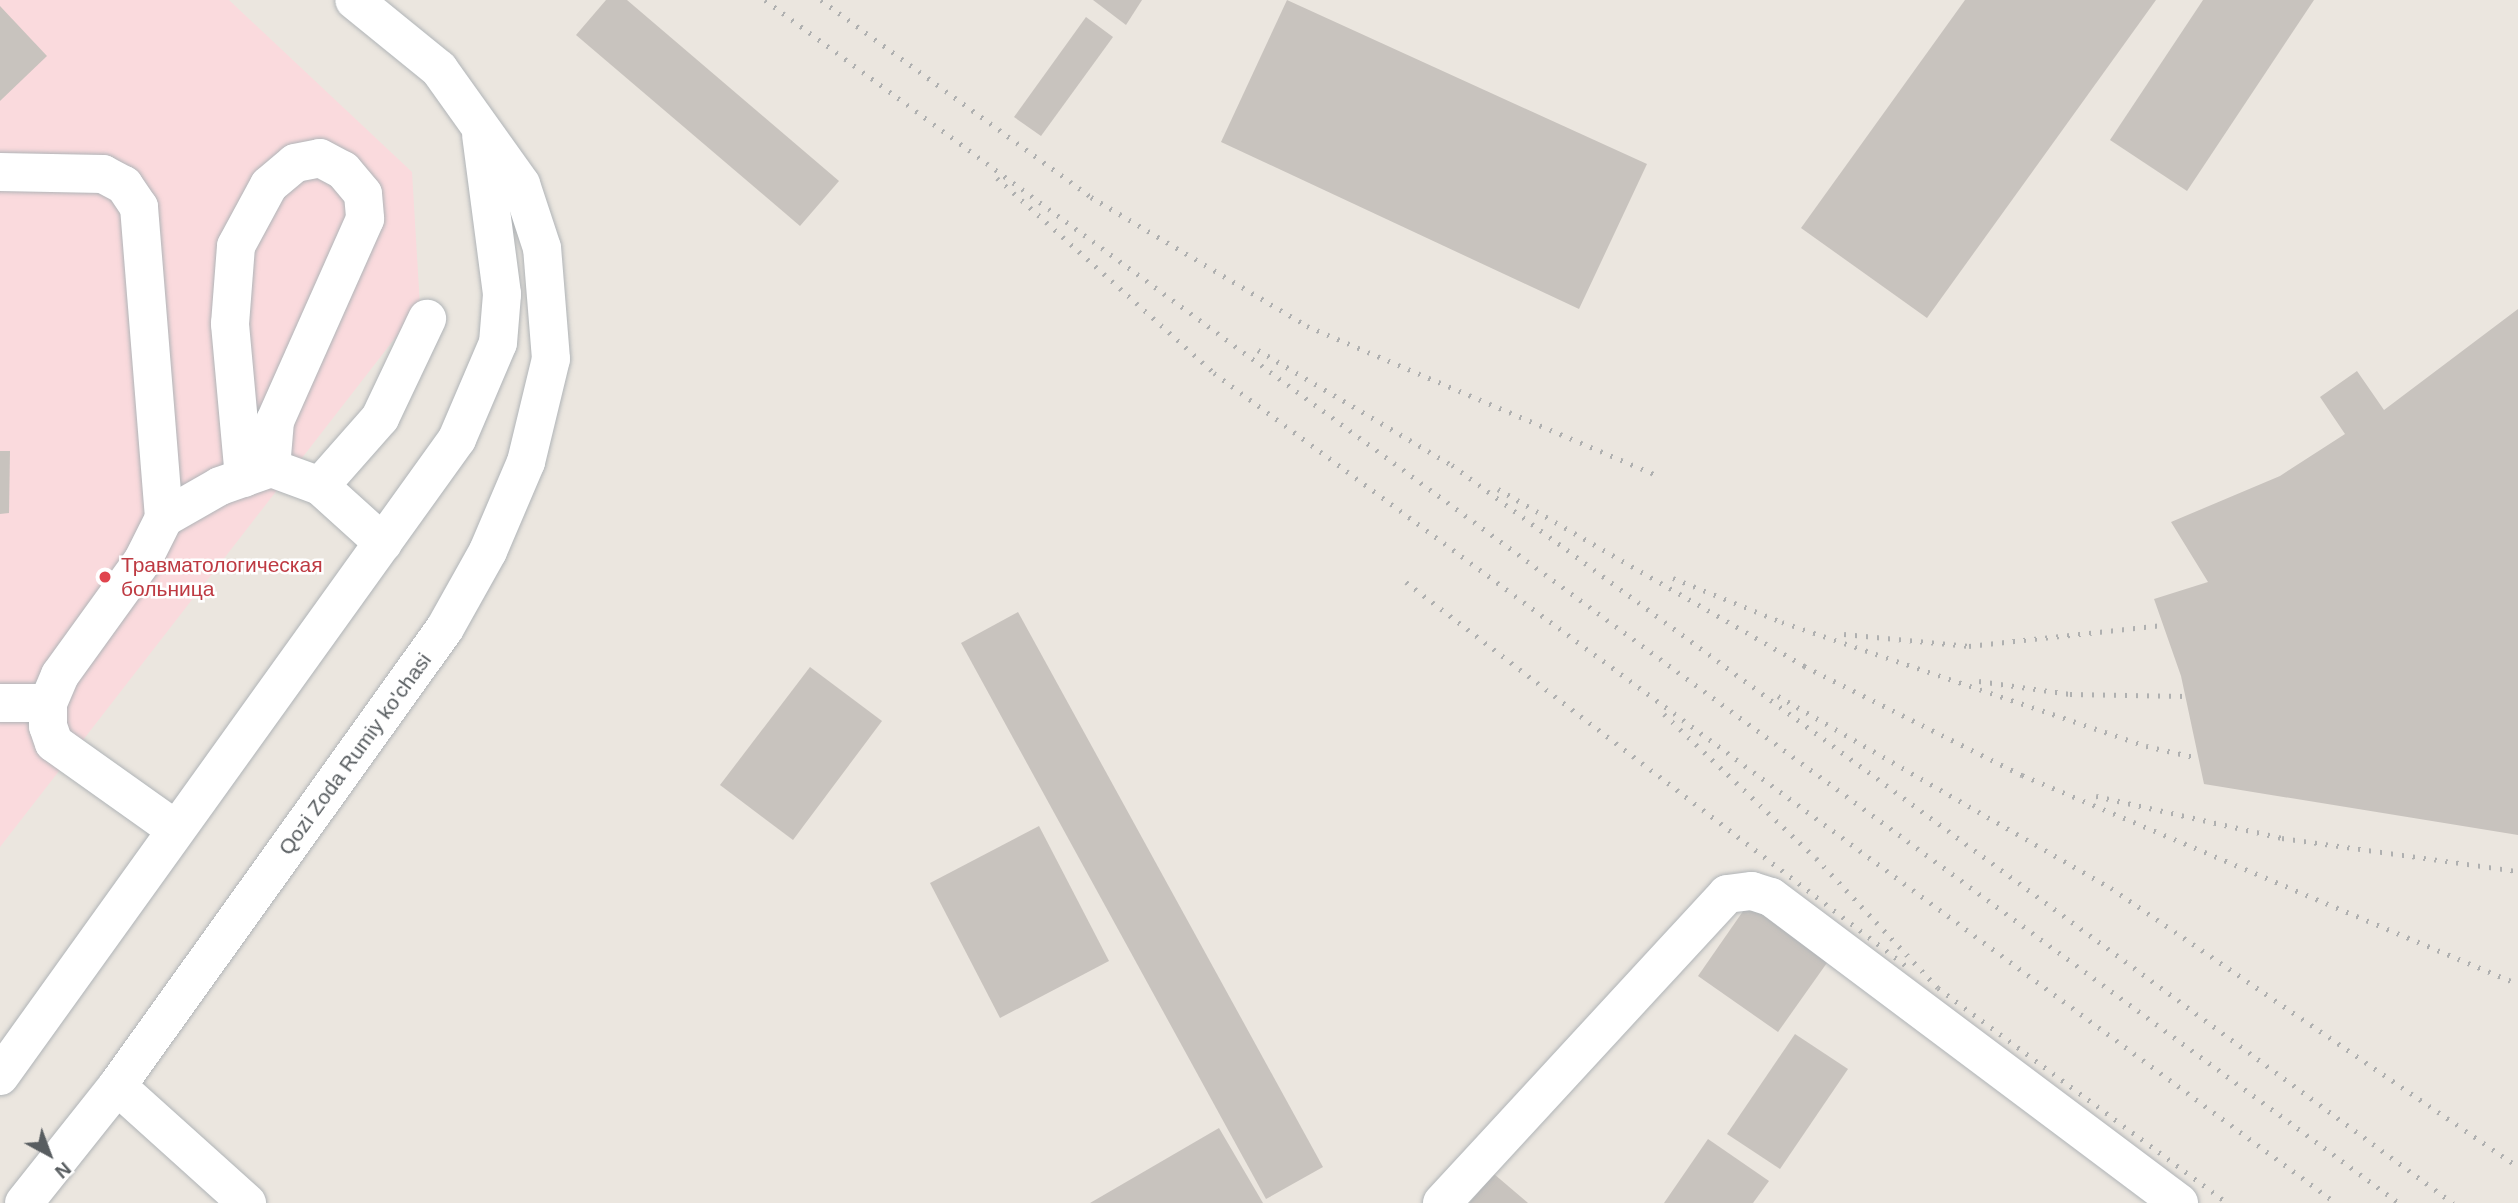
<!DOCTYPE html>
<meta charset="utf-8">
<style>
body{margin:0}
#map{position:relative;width:2518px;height:1203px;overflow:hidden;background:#ebe6df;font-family:Helvetica,sans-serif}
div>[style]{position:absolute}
.medical>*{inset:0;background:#fadadd}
.building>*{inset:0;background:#c8c3be}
.roads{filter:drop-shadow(0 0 2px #b0b4b7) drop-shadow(0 0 2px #b0b4b7)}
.minor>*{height:38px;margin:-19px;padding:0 19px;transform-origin:19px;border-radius:19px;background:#fff}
.rail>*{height:5px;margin-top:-2.5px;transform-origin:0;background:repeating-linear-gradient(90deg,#afb0b0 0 2px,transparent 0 11px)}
.dots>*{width:19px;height:19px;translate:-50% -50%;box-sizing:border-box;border:4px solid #fff;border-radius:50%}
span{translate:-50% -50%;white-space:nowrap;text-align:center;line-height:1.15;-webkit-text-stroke:5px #fff;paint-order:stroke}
.health-label{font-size:21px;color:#be3a42}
.left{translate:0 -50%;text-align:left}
.street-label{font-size:21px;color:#585d60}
.north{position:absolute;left:14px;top:1119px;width:70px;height:70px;-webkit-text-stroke:5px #fff;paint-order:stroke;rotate:139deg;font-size:19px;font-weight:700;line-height:28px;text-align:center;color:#585d60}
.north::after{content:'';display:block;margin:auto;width:24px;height:32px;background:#585d60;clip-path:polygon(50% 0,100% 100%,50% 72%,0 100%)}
</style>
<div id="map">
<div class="medical">
<i style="clip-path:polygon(0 0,229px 0,412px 172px,420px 306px,0 847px)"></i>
</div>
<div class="building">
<i style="clip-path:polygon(606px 0,627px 0,839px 181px,800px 226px,576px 35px)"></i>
<i style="clip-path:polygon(1093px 0,1142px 0,1126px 25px)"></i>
<i style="clip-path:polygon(1287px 0,1647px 164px,1579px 309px,1221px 142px)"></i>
<i style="clip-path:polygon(1965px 0,2156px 0,1927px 318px,1801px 228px)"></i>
<i style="clip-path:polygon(2203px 0,2314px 0,2187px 191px,2110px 140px)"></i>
<i style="clip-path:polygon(0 6px,47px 56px,0 101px)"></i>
<i style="clip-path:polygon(1086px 17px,1113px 37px,1041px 136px,1014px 117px)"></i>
<i style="clip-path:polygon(2518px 309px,2518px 835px,2204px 784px,2181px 676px,2154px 599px,2208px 582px,2171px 522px,2280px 476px,2345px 434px,2320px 397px,2357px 371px,2384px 410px)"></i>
<i style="clip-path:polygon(0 451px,10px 451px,9px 513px,0 514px)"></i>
<i style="clip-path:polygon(1018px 612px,1323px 1167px,1266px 1199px,961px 643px)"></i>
<i style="clip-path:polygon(810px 667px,882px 721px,793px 840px,720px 785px)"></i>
<i style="clip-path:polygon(1039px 826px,1109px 961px,1000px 1018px,930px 883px)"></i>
<i style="clip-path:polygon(1748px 904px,1829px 960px,1778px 1032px,1698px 976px)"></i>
<i style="clip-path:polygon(1795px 1034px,1848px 1069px,1780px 1169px,1727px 1134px)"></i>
<i style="clip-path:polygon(1219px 1128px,1263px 1203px,1090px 1203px)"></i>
<i style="clip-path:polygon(1708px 1139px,1769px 1181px,1753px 1203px,1664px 1203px)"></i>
<i style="clip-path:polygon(1494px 1174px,1528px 1203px,1469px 1203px)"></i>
</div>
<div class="roads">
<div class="minor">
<i style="left:0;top:172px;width:103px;rotate:1.1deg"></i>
<i style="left:103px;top:174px;width:24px;rotate:28deg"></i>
<i style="left:124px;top:185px;width:27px;rotate:56deg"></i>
<i style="left:139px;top:207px;width:312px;rotate:85.4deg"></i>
<i style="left:164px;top:518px;width:47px;rotate:116.6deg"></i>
<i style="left:143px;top:560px;width:142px;rotate:125.8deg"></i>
<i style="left:60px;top:675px;width:30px;rotate:113deg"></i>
<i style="left:48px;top:703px;width:23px;rotate:90deg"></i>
<i style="left:48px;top:726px;width:18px;rotate:71deg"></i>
<i style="left:54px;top:743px;width:148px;rotate:35.4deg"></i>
<i style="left:244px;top:478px;width:155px;rotate:-95.2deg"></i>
<i style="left:230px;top:324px;width:78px;rotate:-85.6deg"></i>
<i style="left:236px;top:246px;width:69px;rotate:-61.6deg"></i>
<i style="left:269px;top:185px;width:34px;rotate:-40deg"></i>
<i style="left:295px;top:163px;width:25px;rotate:-11deg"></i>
<i style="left:320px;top:158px;width:26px;rotate:28deg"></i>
<i style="left:343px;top:170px;width:31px;rotate:50deg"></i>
<i style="left:363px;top:194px;width:25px;rotate:85deg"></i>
<i style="left:365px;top:219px;width:221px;rotate:114deg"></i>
<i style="left:275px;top:421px;width:47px;rotate:94.9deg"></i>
<i style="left:320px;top:486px;width:91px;rotate:-48.6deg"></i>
<i style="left:380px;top:418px;width:110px;rotate:-64.6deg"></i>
<i style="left:164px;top:518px;width:64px;rotate:-29.7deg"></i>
<i style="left:220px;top:486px;width:54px;rotate:-19.4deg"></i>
<i style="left:271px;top:468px;width:52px;rotate:20.2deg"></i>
<i style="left:320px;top:486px;width:85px;rotate:42.1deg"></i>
<i style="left:0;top:703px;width:48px"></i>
<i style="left:0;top:1076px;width:784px;rotate:-54.34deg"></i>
<i style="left:457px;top:439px;width:104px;rotate:-66.9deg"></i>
<i style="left:498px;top:343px;width:49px;rotate:-85.3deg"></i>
<i style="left:502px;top:294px;width:160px;rotate:-97.5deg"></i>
<i style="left:117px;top:1086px;width:175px;rotate:42deg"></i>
<i style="left:24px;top:1203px;width:149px;rotate:-51.5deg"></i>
<i style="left:117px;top:1086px;width:563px;rotate:-54.39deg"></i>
<i style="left:445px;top:628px;width:88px;rotate:-60.8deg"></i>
<i style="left:488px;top:551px;width:97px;rotate:-66.9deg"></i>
<i style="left:526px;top:462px;width:106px;rotate:-76.4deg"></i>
<i style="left:551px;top:359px;width:111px;rotate:-94.6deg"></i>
<i style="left:542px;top:248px;width:67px;rotate:-108.2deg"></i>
<i style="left:521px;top:184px;width:141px;rotate:-125.5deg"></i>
<i style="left:439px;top:69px;width:109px;rotate:-140.9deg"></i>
<i style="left:1442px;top:1203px;width:420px;rotate:-47.3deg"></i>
<i style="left:1727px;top:894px;width:25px;rotate:-7deg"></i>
<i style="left:1752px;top:891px;width:20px;rotate:18deg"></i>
<i style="left:1771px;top:897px;width:510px;rotate:36.87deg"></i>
</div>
</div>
<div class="rail">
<i style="left:765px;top:0;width:2029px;rotate:36.36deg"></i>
<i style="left:821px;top:0;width:334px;rotate:36.1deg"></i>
<i style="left:1091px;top:197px;width:252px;rotate:30.8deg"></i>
<i style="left:1307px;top:326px;width:383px;rotate:23.1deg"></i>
<i style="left:997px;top:178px;width:292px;rotate:41.9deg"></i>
<i style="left:1214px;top:373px;width:1396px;rotate:36.49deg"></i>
<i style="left:1258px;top:350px;width:226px;rotate:30.7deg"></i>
<i style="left:1452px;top:465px;width:1244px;rotate:36.4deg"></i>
<i style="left:1498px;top:489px;width:354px;rotate:30deg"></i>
<i style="left:1804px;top:666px;width:244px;rotate:26.6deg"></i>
<i style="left:2022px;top:775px;width:538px;rotate:22.85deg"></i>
<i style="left:1673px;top:578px;width:118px;rotate:22deg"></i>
<i style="left:1782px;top:622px;width:385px;rotate:18.8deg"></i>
<i style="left:2146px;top:746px;width:54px;rotate:12.8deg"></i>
<i style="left:1406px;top:582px;width:634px;rotate:37.5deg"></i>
<i style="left:1844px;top:634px;width:126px;rotate:5.5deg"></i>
<i style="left:1969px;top:646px;width:195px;rotate:-6.2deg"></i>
<i style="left:1979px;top:681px;width:92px;rotate:8.1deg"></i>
<i style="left:2070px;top:694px;width:115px;rotate:1deg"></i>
<i style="left:1778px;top:696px;width:384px;rotate:30deg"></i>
<i style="left:2111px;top:888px;width:493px;rotate:34.4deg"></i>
<i style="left:1664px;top:714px;width:209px;rotate:43.5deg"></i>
<i style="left:1816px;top:858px;width:178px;rotate:46.8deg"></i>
<i style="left:1938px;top:988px;width:361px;rotate:36.6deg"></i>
<i style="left:2096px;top:796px;width:191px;rotate:12.7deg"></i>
<i style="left:2282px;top:838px;width:238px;rotate:8deg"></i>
</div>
<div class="dots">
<i style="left:105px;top:577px;background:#e0444e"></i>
</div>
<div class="health-label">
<span class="left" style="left:121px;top:577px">Травматологическая<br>больница</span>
</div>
<div class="street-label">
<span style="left:355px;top:754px;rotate:-54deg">Qozi Zoda Rumiy ko'chasi</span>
</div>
<div class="north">N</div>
</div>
